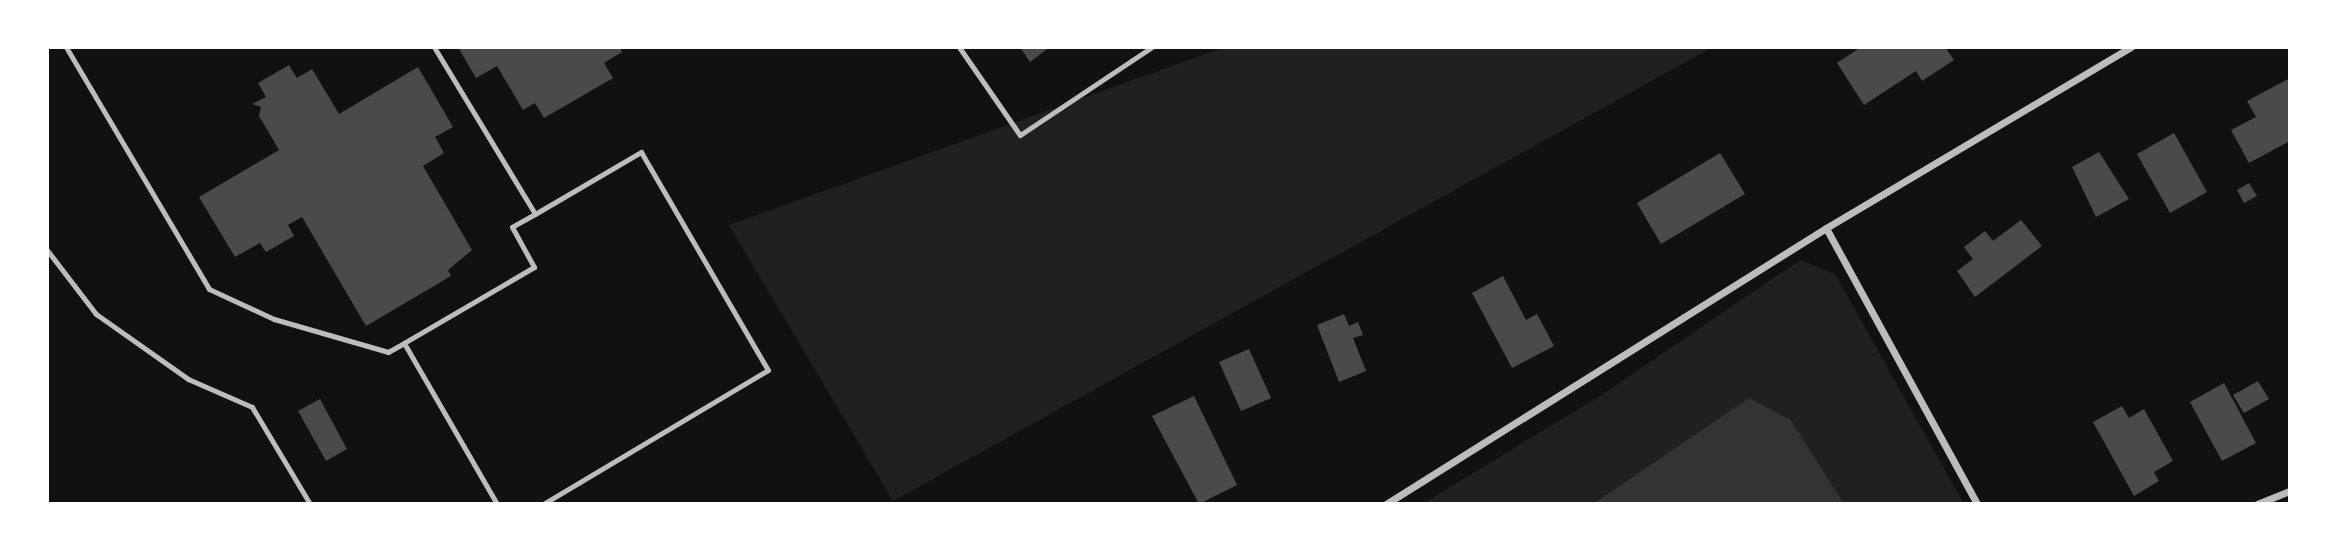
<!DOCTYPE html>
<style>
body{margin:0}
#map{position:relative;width:2337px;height:551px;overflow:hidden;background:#111;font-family:"Alegreya Sans",sans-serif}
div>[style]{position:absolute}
.green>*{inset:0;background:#202020}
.water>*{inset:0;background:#333}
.building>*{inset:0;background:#4a4a4a}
.service>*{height:5px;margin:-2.5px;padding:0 2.5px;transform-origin:2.5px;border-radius:2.5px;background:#bcbcbc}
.minor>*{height:7px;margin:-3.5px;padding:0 3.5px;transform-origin:3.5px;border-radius:3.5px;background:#bcbcbc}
span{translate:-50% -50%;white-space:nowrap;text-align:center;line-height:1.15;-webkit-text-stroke:7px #fff;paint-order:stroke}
.frame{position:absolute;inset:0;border:49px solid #fff;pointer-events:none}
</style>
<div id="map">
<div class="green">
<i style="clip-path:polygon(1225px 47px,1713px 47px,893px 501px,729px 225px)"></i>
<i style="clip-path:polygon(1800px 260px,1835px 274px,1964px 504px,1844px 504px,1791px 420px,1593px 504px,1422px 504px,1600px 396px)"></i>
</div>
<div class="water">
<i style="clip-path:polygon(1749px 398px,1791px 420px,1844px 504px,1593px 504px)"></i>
</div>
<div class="building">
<i style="clip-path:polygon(458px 47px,620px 47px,622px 52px,604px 63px,613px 78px,544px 118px,535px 103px,523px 110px,497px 66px,476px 78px)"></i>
<i style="clip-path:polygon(1020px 47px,1050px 47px,1030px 62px)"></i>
<i style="clip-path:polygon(1861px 47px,1945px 47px,1954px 60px,1922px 81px,1916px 71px,1864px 105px,1837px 63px)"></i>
<i style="clip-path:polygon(289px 65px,297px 78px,312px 69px,339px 114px,418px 67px,453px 127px,435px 137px,444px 153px,423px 166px,472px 250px,448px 270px,451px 276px,366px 326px,302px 217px,288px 225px,294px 236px,266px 252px,260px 243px,235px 257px,199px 197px,279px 150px,259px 116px,261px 107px,252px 104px,266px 97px,258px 83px)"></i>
<i style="clip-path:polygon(2290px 78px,2290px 141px,2249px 163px,2231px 130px,2256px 117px,2247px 101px)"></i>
<i style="clip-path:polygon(2174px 133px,2207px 192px,2170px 213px,2137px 154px)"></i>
<i style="clip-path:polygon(2099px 152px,2129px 199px,2096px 217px,2072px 167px)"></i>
<i style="clip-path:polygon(1720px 153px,1745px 194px,1661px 244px,1637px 203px)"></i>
<i style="clip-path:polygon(2249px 183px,2257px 196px,2244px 203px,2237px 190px)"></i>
<i style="clip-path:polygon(2021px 220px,2042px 246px,1975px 297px,1957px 271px,1973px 259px,1964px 247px,1985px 231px,1993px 241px)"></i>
<i style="clip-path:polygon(1503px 276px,1526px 320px,1537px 314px,1554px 346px,1512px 368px,1472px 293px)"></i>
<i style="clip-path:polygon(1344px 314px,1349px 326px,1358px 322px,1363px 335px,1353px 338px,1366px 371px,1339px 382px,1317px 325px)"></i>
<i style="clip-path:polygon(1249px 349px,1271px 398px,1241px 411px,1219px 362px)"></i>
<i style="clip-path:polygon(2258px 381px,2269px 399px,2244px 413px,2233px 395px)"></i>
<i style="clip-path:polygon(2224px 383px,2256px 443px,2222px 461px,2190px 402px)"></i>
<i style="clip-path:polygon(1194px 396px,1237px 485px,1199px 504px,1152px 416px)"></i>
<i style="clip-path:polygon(320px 399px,347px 449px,326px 461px,298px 411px)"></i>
<i style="clip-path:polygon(2122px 406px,2129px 418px,2144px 409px,2173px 461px,2154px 472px,2159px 481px,2134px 496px,2093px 422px)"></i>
</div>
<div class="service">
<i style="left:66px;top:47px;width:281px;rotate:59.4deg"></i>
<i style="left:209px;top:289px;width:72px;rotate:24.8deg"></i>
<i style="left:274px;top:319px;width:119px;rotate:16.1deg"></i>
<i style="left:388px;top:352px;width:18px;rotate:-29deg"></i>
<i style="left:434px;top:47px;width:195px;rotate:58.8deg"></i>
<i style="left:535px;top:214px;width:26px;rotate:151deg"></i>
<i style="left:512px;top:227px;width:46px;rotate:61.2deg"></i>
<i style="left:534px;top:267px;width:151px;rotate:149.7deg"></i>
<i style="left:404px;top:343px;width:186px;rotate:60deg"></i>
<i style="left:959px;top:47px;width:107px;rotate:55.3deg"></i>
<i style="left:1020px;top:135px;width:159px;rotate:-33.7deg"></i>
<i style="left:535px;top:214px;width:123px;rotate:-30.3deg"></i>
<i style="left:641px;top:152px;width:252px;rotate:59.8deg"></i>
<i style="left:768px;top:370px;width:262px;rotate:149.2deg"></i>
<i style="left:47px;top:250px;width:81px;rotate:52.6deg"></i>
<i style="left:96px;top:314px;width:113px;rotate:35.2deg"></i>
<i style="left:188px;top:379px;width:70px;rotate:23.6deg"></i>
<i style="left:252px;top:407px;width:113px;rotate:59.1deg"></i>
</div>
<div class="minor">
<i style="left:1826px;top:228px;width:315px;rotate:61.3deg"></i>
<i style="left:1386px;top:504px;width:519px;rotate:-32.1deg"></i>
<i style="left:1826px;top:228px;width:355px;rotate:-30.7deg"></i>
<i style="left:2257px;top:504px;width:35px;rotate:-22deg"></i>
</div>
<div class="frame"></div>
</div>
